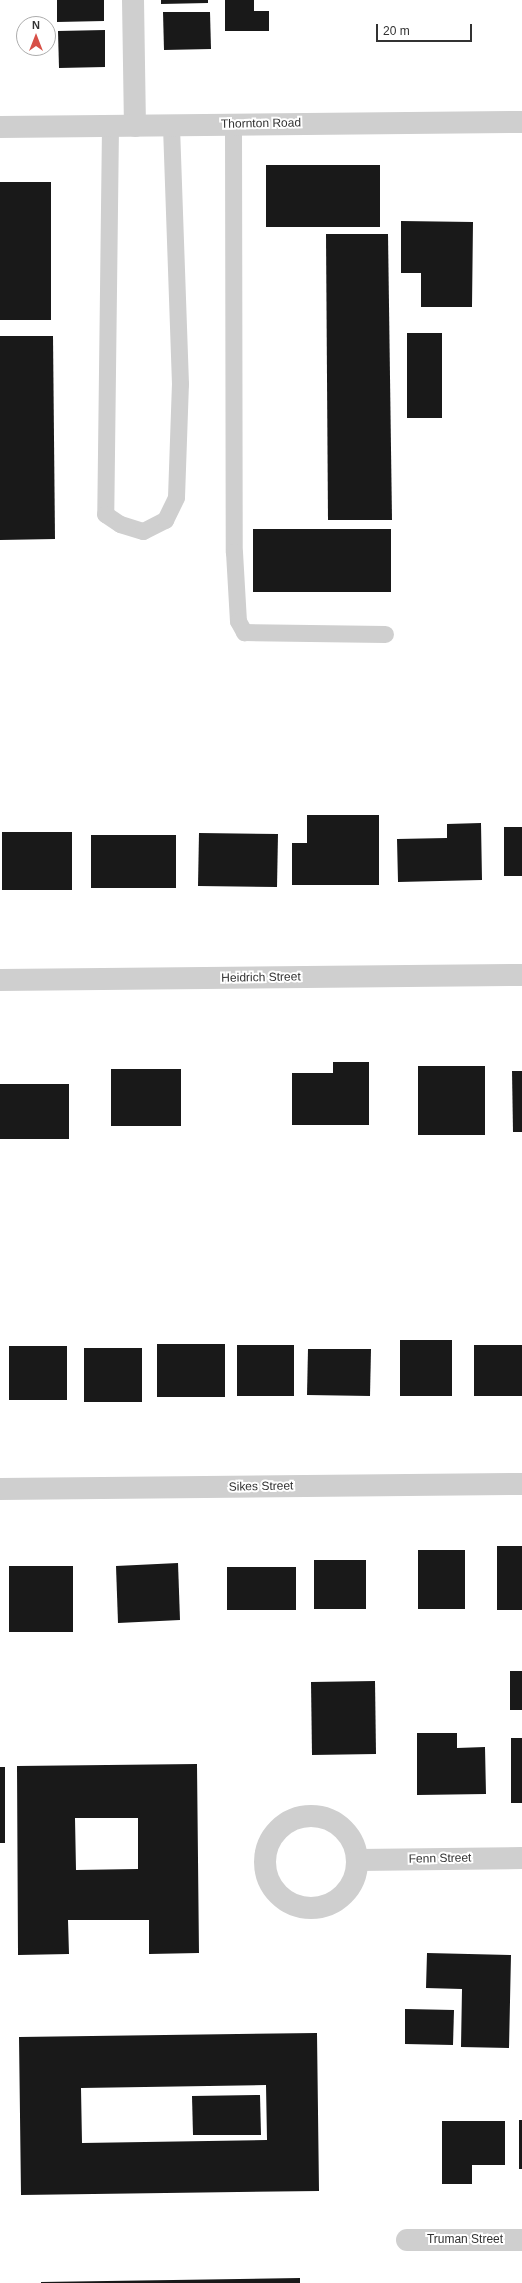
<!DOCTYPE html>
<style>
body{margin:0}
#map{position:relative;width:522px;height:2283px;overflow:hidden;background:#fff;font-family:Arial,sans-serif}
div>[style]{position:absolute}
.building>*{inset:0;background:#191919}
.service>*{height:17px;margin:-8.5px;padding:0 8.5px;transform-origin:8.5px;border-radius:8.5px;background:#cfcfcf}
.minor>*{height:22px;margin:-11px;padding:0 11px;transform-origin:11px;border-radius:11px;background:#cfcfcf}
.minor>.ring{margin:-11px;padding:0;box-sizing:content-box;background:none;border:22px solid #cfcfcf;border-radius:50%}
.tertiary>*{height:22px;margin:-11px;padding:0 11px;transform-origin:11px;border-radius:11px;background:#cfcfcf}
span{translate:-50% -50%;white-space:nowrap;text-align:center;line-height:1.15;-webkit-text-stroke:4px #fff;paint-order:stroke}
.street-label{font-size:12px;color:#323232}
.north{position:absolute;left:16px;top:16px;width:40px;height:40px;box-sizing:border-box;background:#fff;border:1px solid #adadad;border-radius:50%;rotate:0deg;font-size:11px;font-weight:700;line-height:16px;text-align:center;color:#323232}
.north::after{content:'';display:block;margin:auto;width:14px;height:18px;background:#d75047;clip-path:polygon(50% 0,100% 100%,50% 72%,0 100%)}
.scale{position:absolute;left:376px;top:24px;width:96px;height:18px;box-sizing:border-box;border:2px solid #323232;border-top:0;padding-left:5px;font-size:12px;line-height:14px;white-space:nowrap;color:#323232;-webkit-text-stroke:3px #fff;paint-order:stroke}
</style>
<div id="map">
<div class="building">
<i style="clip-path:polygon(57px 0,104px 0,104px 21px,57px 22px)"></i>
<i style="clip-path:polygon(161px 0,208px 0,208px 3px,161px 4px)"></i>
<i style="clip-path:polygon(225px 0,254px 0,254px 11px,269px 11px,269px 31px,225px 31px)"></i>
<i style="clip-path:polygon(163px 12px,210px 12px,211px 49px,164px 50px)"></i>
<i style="clip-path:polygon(105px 30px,105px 67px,59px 68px,58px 31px)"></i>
<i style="clip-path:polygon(266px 165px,380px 165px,380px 227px,266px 227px)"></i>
<i style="clip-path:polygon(0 182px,51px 182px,51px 320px,0 320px)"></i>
<i style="clip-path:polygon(401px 221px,473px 222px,472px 307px,421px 307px,421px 273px,401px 273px)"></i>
<i style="clip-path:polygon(326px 234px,388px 234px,392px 520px,328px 520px)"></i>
<i style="clip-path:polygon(407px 333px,442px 333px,442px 418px,407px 418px)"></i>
<i style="clip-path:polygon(0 336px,53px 336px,55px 539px,0 540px)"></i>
<i style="clip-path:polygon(253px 529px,391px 529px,391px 592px,253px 592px)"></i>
<i style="clip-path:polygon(307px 815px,379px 815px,379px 885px,292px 885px,292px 843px,307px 843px)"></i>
<i style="clip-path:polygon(481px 823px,482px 880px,398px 882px,397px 839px,447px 838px,447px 824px)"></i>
<i style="clip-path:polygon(504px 827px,522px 827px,522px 876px,504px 876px)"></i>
<i style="clip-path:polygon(2px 832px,72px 832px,72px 890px,2px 890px)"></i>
<i style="clip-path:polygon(199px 833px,278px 834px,277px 887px,198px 886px)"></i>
<i style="clip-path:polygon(91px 835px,176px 835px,176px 888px,91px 888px)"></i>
<i style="clip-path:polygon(333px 1062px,369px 1062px,369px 1125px,292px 1125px,292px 1073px,333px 1073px)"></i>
<i style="clip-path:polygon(418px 1066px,485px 1066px,485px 1135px,418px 1135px)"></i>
<i style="clip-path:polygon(111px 1069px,181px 1069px,181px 1126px,111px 1126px)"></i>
<i style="clip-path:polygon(512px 1071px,522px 1071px,522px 1132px,513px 1132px)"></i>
<i style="clip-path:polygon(0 1084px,69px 1084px,69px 1139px,0 1139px)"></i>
<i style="clip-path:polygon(400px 1340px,452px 1340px,452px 1396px,400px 1396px)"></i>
<i style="clip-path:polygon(157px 1344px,225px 1344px,225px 1397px,157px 1397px)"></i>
<i style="clip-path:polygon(237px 1345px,294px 1345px,294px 1396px,237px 1396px)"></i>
<i style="clip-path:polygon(474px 1345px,522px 1345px,522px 1396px,474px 1396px)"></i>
<i style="clip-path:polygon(9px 1346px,67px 1346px,67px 1400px,9px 1400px)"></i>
<i style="clip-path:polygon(84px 1348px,142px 1348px,142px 1402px,84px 1402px)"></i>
<i style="clip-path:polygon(308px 1349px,371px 1349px,370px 1396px,307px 1395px)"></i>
<i style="clip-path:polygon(497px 1546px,522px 1546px,522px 1610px,497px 1610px)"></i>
<i style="clip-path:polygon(418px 1550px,465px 1550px,465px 1609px,418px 1609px)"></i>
<i style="clip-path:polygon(314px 1560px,366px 1560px,366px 1609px,314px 1609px)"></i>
<i style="clip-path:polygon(178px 1563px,180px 1620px,118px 1623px,116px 1566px)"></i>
<i style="clip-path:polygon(9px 1566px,73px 1566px,73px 1632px,9px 1632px)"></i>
<i style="clip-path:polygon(227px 1567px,296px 1567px,296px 1610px,227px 1610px)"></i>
<i style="clip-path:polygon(510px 1671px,522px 1671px,522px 1710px,510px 1710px)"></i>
<i style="clip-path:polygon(375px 1681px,376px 1754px,312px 1755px,311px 1682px)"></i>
<i style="clip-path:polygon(417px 1733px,457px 1733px,457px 1748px,485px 1747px,486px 1794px,417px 1795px)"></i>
<i style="clip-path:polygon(511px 1738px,522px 1738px,522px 1803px,511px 1803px)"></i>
<i style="clip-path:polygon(evenodd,197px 1764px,199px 1953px,149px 1954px,149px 1920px,68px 1920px,69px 1954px,18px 1955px,17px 1766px,197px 1764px,75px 1818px,138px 1818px,138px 1869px,76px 1870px,75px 1818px)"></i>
<i style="clip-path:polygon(0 1767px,5px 1767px,5px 1843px,0 1843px)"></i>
<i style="clip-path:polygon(427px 1953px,511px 1955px,509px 2048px,461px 2047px,462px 1989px,426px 1988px)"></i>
<i style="clip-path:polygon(405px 2009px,454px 2010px,453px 2045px,405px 2044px)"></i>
<i style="clip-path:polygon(evenodd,317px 2033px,319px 2191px,21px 2195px,19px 2037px,317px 2033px,266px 2085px,267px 2140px,82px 2143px,81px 2088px,266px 2085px)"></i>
<i style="clip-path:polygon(260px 2095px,261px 2135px,193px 2135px,192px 2096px)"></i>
<i style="clip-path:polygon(519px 2120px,522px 2120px,522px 2169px,519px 2169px)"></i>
<i style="clip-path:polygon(442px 2121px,505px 2121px,505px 2165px,472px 2165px,472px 2184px,442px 2184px)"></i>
<i style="clip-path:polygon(300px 2278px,300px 2283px,41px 2283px,41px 2282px)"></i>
</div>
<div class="service">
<i style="left:233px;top:125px;width:427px;rotate:89.9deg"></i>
<i style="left:234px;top:552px;width:69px;rotate:86.7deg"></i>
<i style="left:238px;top:621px;width:13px;rotate:61deg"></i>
<i style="left:244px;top:632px;width:141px;rotate:0.8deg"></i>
<i style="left:110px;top:126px;width:388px;rotate:90.7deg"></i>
<i style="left:105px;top:514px;width:18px;rotate:34deg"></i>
<i style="left:120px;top:524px;width:24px;rotate:17deg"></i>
<i style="left:143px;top:531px;width:25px;rotate:-27deg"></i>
<i style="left:165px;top:520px;width:25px;rotate:-64deg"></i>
<i style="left:176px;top:497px;width:113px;rotate:-88deg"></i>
<i style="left:180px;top:384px;width:258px;rotate:-92deg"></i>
</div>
<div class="minor">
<i style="left:133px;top:0;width:126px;rotate:89.1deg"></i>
<i style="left:0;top:980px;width:522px;rotate:-0.55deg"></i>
<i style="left:0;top:1489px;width:522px;rotate:-0.55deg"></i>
<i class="ring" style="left:265px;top:1816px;width:70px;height:70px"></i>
<i style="left:358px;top:1860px;width:164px;rotate:-0.7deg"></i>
<i style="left:407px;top:2240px;width:115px"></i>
</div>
<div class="tertiary">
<i style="left:0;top:127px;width:522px;rotate:-0.55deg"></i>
</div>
<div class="street-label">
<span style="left:261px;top:124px;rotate:-1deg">Thornton Road</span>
<span style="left:261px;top:978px;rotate:-1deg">Heidrich Street</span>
<span style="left:261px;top:1487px;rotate:-1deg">Sikes Street</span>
<span style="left:440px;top:1859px;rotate:-1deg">Fenn Street</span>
<span style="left:465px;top:2240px">Truman Street</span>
</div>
<div class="north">N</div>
<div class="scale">20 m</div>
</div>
